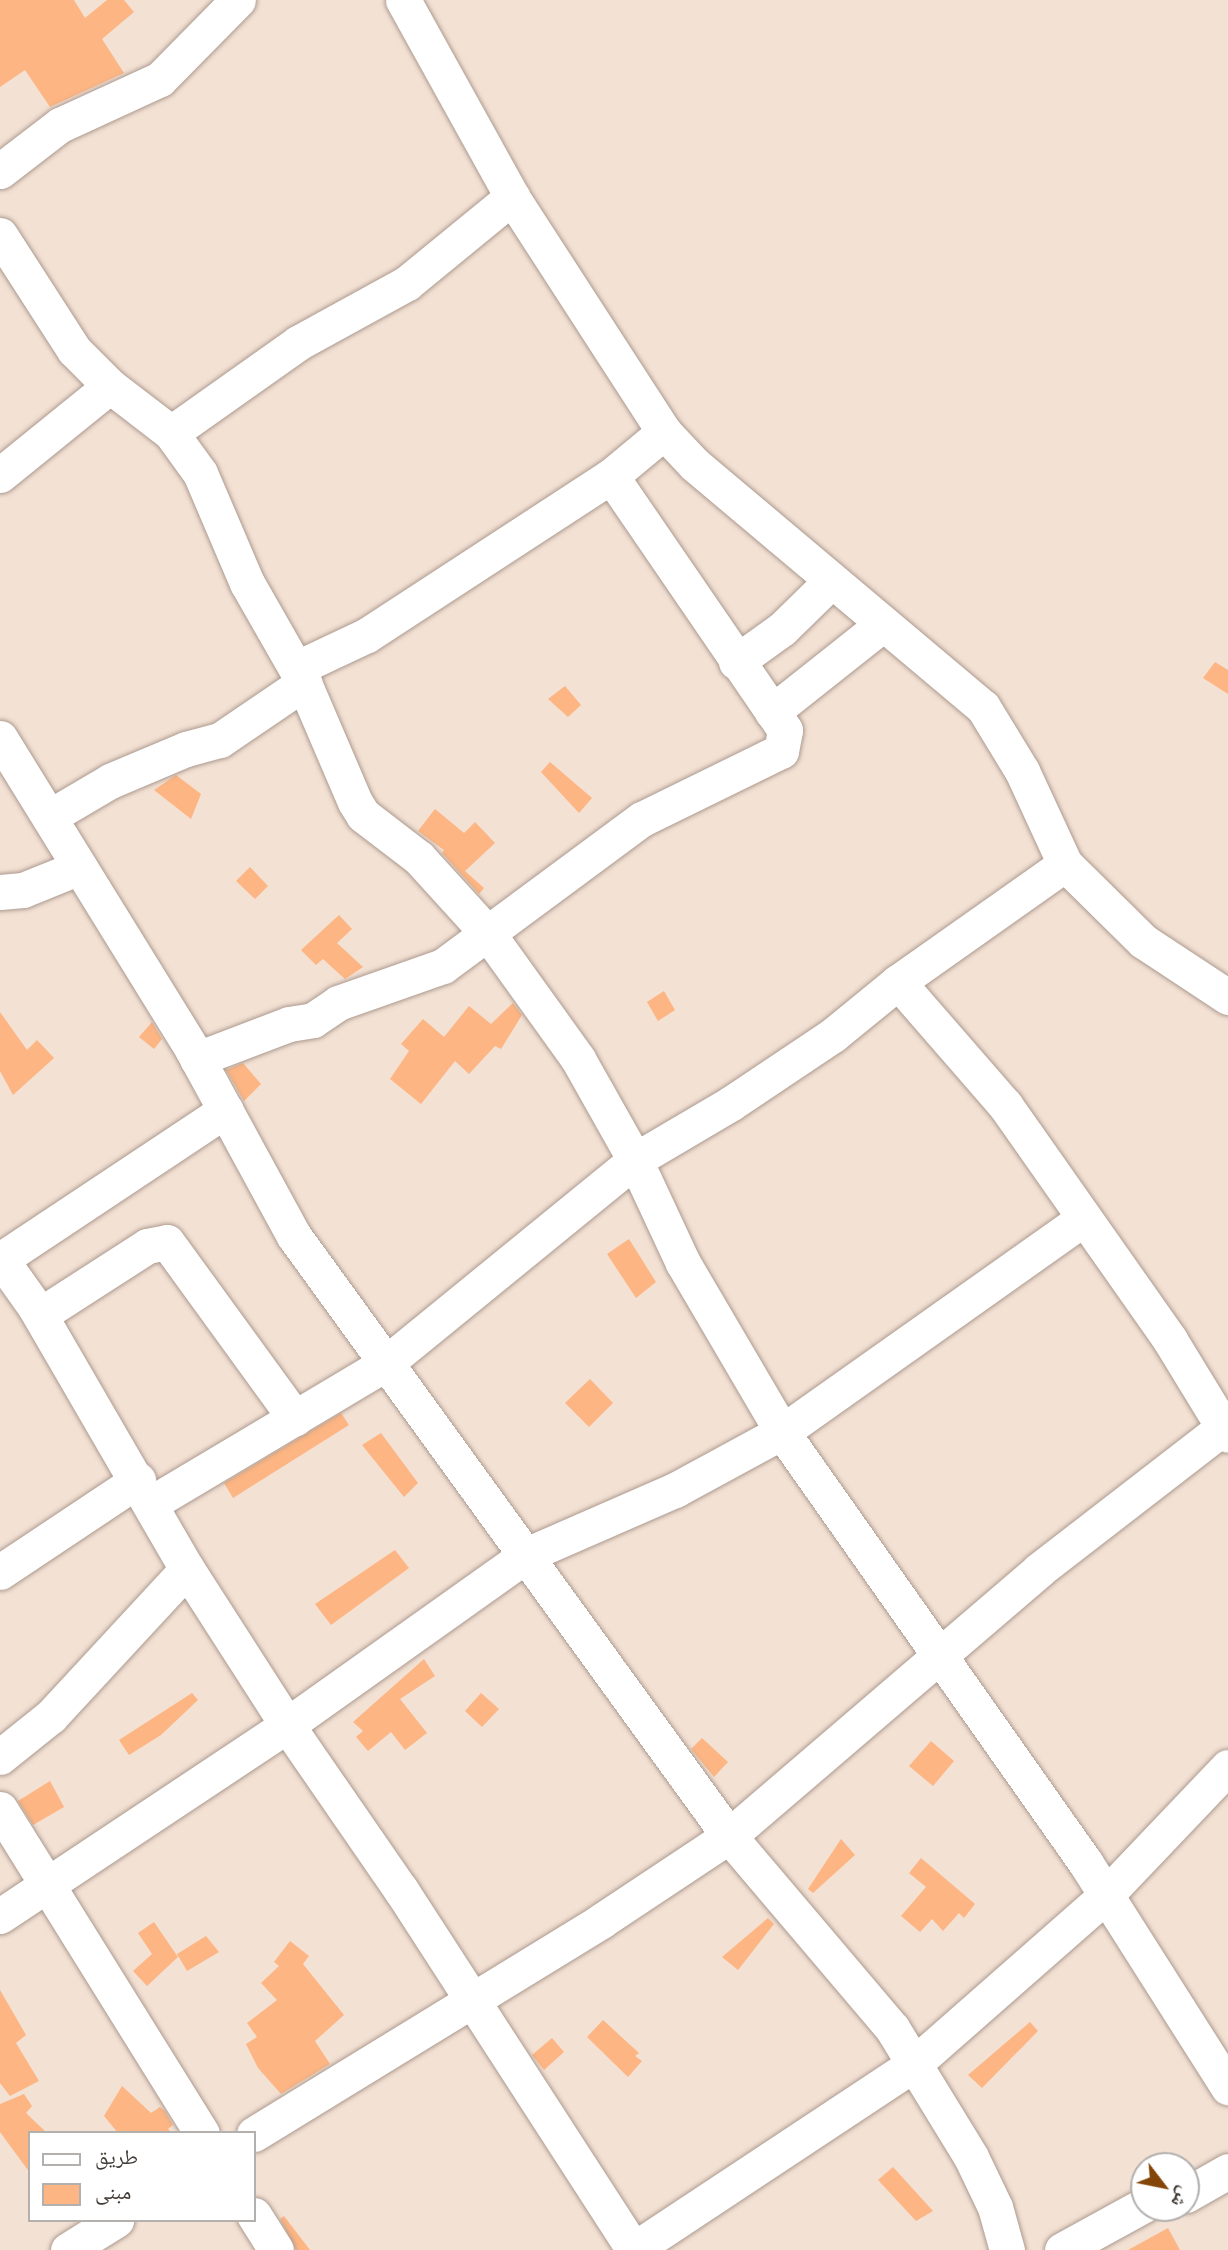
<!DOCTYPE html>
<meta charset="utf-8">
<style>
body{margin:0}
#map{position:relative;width:1228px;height:2250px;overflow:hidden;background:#f3e1d4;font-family:"Work Sans","Noto Naskh Arabic",sans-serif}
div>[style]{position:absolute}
.building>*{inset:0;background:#fcb583}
.roads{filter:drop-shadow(0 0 2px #ac9a8f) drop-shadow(0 0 2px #ac9a8f)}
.minor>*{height:35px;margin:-17.5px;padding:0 17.5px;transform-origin:17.5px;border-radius:17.5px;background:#fff}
span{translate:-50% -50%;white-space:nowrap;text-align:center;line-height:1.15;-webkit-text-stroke:6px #fff;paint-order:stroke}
.legend{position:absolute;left:28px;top:2131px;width:228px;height:91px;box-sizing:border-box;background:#fff;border:2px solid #b3b0ae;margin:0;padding:9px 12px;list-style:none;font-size:21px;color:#413a35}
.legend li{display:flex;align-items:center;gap:14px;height:35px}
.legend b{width:35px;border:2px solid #b3b0ae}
.north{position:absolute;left:1130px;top:2152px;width:70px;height:70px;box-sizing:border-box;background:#fff;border:2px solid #b3b0ae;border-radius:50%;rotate:122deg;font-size:19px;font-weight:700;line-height:28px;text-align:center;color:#413a35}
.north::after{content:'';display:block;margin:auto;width:24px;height:32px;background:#844508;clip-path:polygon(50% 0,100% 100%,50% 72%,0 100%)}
</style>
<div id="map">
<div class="building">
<i style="clip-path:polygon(0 0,74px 0,85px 18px,107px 0,124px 0,134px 12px,102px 39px,124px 73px,50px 107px,25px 70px,0 87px)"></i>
<i style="clip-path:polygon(1215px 662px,1228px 670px,1228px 694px,1203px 678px)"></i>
<i style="clip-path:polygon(565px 686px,581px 705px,568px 717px,548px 699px)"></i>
<i style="clip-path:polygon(550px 762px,592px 798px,579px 813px,541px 772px)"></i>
<i style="clip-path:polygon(176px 775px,201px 794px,191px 819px,154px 790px)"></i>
<i style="clip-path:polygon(435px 809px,464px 833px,475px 822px,495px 843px,465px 871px,484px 888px,479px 894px,442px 853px,444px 850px,418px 831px)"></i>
<i style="clip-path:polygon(250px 867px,268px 886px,255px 899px,236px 881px)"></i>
<i style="clip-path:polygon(339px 915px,352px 929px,337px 943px,363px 967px,345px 979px,323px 959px,316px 965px,301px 950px)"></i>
<i style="clip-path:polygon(664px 991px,675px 1010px,658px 1021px,647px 1002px)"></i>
<i style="clip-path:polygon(513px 1003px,522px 1015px,501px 1049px,495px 1046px,469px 1074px,455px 1061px,421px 1104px,390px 1079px,409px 1051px,401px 1044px,423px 1019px,444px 1037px,469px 1006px,491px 1024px)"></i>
<i style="clip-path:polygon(0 1012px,27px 1050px,37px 1040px,54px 1058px,13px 1095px,0 1071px)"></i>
<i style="clip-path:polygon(152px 1022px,162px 1039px,154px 1049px,139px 1037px)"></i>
<i style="clip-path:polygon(243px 1063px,261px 1084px,244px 1101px,226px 1070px)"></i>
<i style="clip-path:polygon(629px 1239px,656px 1282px,636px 1298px,607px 1254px)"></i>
<i style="clip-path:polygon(590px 1379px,613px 1403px,589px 1427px,565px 1403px)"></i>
<i style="clip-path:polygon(341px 1413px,349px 1425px,233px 1498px,224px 1483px)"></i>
<i style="clip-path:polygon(381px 1433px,418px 1483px,404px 1497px,362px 1445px)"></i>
<i style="clip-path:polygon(395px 1550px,409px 1568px,331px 1625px,315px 1604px)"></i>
<i style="clip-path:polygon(424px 1659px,435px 1676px,400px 1699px,427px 1733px,405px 1750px,391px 1732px,368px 1751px,356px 1737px,363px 1731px,353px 1722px)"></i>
<i style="clip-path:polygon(192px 1693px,198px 1700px,161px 1735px,129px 1755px,119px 1740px)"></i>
<i style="clip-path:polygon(481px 1693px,499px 1709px,482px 1727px,465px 1711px)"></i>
<i style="clip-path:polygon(702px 1738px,728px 1762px,714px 1777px,691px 1749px)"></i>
<i style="clip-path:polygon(931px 1741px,954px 1761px,933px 1786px,909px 1766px)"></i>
<i style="clip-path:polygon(50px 1781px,64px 1807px,33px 1825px,18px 1801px)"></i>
<i style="clip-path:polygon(841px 1839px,855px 1855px,813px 1893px,808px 1889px)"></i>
<i style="clip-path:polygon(921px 1858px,975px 1904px,964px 1918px,959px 1913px,943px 1931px,932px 1919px,920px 1932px,901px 1916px,926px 1887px,909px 1873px)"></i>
<i style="clip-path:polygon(768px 1918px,774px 1924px,738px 1970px,722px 1957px)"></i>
<i style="clip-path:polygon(154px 1922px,178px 1957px,147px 1986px,133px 1971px,152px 1954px,138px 1933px)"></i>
<i style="clip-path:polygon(206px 1936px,219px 1952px,187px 1971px,177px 1954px)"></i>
<i style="clip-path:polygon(290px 1941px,309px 1956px,303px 1964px,344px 2015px,315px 2041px,330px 2064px,281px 2094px,258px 2068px,246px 2044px,257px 2037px,247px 2023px,277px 2000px,261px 1983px,279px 1966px,274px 1962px)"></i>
<i style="clip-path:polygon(0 1990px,26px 2035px,16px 2043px,39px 2081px,10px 2096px,0 2083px)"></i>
<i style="clip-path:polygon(603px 2020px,639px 2053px,635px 2056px,642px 2061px,628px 2077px,587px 2037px)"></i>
<i style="clip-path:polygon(1030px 2022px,1038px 2031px,982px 2088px,968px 2075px)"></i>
<i style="clip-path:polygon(552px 2038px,564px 2052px,544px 2070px,532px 2055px)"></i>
<i style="clip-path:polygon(122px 2086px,151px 2113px,160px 2107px,165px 2111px,173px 2125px,168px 2129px,172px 2133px,118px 2133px,104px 2116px)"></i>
<i style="clip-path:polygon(24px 2094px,32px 2106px,26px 2113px,47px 2133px,30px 2133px,30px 2173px,0 2132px,0 2104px)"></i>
<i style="clip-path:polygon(893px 2167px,933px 2211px,916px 2221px,878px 2180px)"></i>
<i style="clip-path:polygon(284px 2216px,310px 2250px,296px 2250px,280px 2219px)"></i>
<i style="clip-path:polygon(1168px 2228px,1180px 2250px,1128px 2250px)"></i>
</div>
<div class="roads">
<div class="minor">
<i style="left:403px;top:0;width:225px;rotate:61deg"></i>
<i style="left:512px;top:197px;width:280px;rotate:57.1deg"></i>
<i style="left:664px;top:432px;width:44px;rotate:46.8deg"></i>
<i style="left:694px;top:464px;width:378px;rotate:40.1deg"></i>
<i style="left:983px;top:707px;width:75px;rotate:58.6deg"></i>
<i style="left:1022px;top:771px;width:102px;rotate:65.2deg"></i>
<i style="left:1065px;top:864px;width:110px;rotate:44.6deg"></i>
<i style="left:1143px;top:941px;width:102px;rotate:33.4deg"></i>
<i style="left:0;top:171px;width:76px;rotate:-37.5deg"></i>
<i style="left:60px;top:125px;width:110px;rotate:-24.7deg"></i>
<i style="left:160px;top:79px;width:111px;rotate:-45.4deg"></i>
<i style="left:0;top:235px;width:137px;rotate:57.2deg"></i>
<i style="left:74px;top:350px;width:51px;rotate:45deg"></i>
<i style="left:110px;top:386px;width:77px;rotate:37.6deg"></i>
<i style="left:171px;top:433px;width:49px;rotate:54.1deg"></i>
<i style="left:200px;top:473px;width:120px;rotate:66.9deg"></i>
<i style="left:247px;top:583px;width:115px;rotate:60.3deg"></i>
<i style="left:304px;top:683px;width:129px;rotate:66.8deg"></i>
<i style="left:355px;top:802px;width:15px;rotate:58deg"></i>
<i style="left:363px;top:815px;width:71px;rotate:37.5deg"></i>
<i style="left:419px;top:858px;width:104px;rotate:47.7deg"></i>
<i style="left:489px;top:935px;width:153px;rotate:54.3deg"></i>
<i style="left:578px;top:1059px;width:116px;rotate:60.6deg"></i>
<i style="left:635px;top:1160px;width:114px;rotate:65deg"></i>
<i style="left:683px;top:1263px;width:196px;rotate:59.6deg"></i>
<i style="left:782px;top:1432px;width:526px;rotate:54.83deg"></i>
<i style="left:1085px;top:1862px;width:267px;rotate:57.6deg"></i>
<i style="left:171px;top:433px;width:156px;rotate:-35.3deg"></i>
<i style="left:298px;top:343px;width:124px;rotate:-28.8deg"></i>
<i style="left:407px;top:283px;width:136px;rotate:-39.3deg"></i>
<i style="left:0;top:475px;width:141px;rotate:-39deg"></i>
<i style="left:736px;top:662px;width:57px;rotate:-35.7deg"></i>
<i style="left:782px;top:629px;width:69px;rotate:-44.4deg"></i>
<i style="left:297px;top:668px;width:77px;rotate:-25.2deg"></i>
<i style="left:367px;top:635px;width:291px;rotate:-33.1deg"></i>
<i style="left:611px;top:476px;width:69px;rotate:-39.7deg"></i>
<i style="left:772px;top:712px;width:142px;rotate:-38.4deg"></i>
<i style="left:0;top:738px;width:365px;rotate:58.3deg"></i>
<i style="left:192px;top:1049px;width:213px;rotate:61.4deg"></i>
<i style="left:294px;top:1236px;width:741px;rotate:54.06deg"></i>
<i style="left:729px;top:1836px;width:252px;rotate:49.7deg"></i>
<i style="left:892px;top:2028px;width:151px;rotate:58.5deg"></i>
<i style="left:971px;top:2157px;width:55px;rotate:64.4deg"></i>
<i style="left:995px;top:2207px;width:45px;rotate:74.4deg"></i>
<i style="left:49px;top:817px;width:71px;rotate:-30.5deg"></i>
<i style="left:110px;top:781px;width:82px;rotate:-22.8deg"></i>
<i style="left:186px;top:749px;width:35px;rotate:-15deg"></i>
<i style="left:220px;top:740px;width:102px;rotate:-34.2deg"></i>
<i style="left:0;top:892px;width:23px;rotate:-5deg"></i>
<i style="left:23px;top:890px;width:61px;rotate:-22deg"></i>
<i style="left:898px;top:982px;width:163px;rotate:49deg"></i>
<i style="left:1005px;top:1105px;width:287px;rotate:54.9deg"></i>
<i style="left:1170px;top:1340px;width:111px;rotate:58.6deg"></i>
<i style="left:197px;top:1059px;width:98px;rotate:-20.8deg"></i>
<i style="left:289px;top:1024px;width:24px;rotate:-9deg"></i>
<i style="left:313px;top:1020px;width:30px;rotate:-34deg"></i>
<i style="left:338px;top:1003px;width:111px;rotate:-19.4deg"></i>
<i style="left:443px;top:966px;width:247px;rotate:-36.5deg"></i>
<i style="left:642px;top:819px;width:155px;rotate:-26.1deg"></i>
<i style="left:781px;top:751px;width:21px;rotate:-79deg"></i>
<i style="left:785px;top:730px;width:308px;rotate:-124.4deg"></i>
<i style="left:0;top:1258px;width:60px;rotate:54.5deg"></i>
<i style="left:35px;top:1307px;width:303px;rotate:59.9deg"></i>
<i style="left:187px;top:1569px;width:185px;rotate:57.3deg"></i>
<i style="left:287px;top:1725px;width:201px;rotate:55.4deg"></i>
<i style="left:401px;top:1890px;width:429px;rotate:57.1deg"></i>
<i style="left:0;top:1260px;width:271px;rotate:-33.6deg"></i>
<i style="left:40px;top:1315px;width:127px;rotate:-32.8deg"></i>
<i style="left:147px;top:1246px;width:20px;rotate:-11deg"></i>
<i style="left:167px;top:1242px;width:218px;rotate:54deg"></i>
<i style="left:150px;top:1504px;width:274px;rotate:-30.8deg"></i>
<i style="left:385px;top:1364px;width:323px;rotate:-39.2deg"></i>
<i style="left:635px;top:1160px;width:110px;rotate:-30.5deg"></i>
<i style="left:730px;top:1104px;width:124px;rotate:-33.8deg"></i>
<i style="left:833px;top:1035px;width:84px;rotate:-39.2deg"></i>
<i style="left:898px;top:982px;width:204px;rotate:-35.2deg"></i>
<i style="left:0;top:1572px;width:166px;rotate:-33.7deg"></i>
<i style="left:0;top:1757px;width:65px;rotate:-38.8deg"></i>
<i style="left:51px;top:1716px;width:200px;rotate:-47.2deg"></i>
<i style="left:0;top:1809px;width:382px;rotate:58.1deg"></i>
<i style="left:0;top:1916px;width:345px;rotate:-33.6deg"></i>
<i style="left:287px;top:1725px;width:293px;rotate:-35.4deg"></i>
<i style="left:526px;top:1555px;width:163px;rotate:-23.6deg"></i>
<i style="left:675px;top:1490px;width:122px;rotate:-28.5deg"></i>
<i style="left:782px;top:1432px;width:369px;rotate:-35.3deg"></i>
<i style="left:254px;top:2134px;width:407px;rotate:-31.5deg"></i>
<i style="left:601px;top:1921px;width:154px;rotate:-33.6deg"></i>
<i style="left:729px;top:1836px;width:408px;rotate:-40.6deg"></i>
<i style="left:1039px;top:1570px;width:232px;rotate:-37.7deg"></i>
<i style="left:1186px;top:2195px;width:48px;rotate:-29.7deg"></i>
<i style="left:254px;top:2215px;width:41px;rotate:57.8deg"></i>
<i style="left:68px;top:2250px;width:57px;rotate:-32deg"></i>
<i style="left:633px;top:2250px;width:337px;rotate:-33.5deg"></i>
<i style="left:914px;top:2064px;width:254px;rotate:-41.3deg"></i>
<i style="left:1105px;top:1896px;width:178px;rotate:-46.4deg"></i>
<i style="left:1062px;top:2250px;width:94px;rotate:-28.8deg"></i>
</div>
</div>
<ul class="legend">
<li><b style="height:9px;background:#fff"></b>طريق</li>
<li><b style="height:19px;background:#fcb583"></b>مبنى</li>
</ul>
<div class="north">ش</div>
</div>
